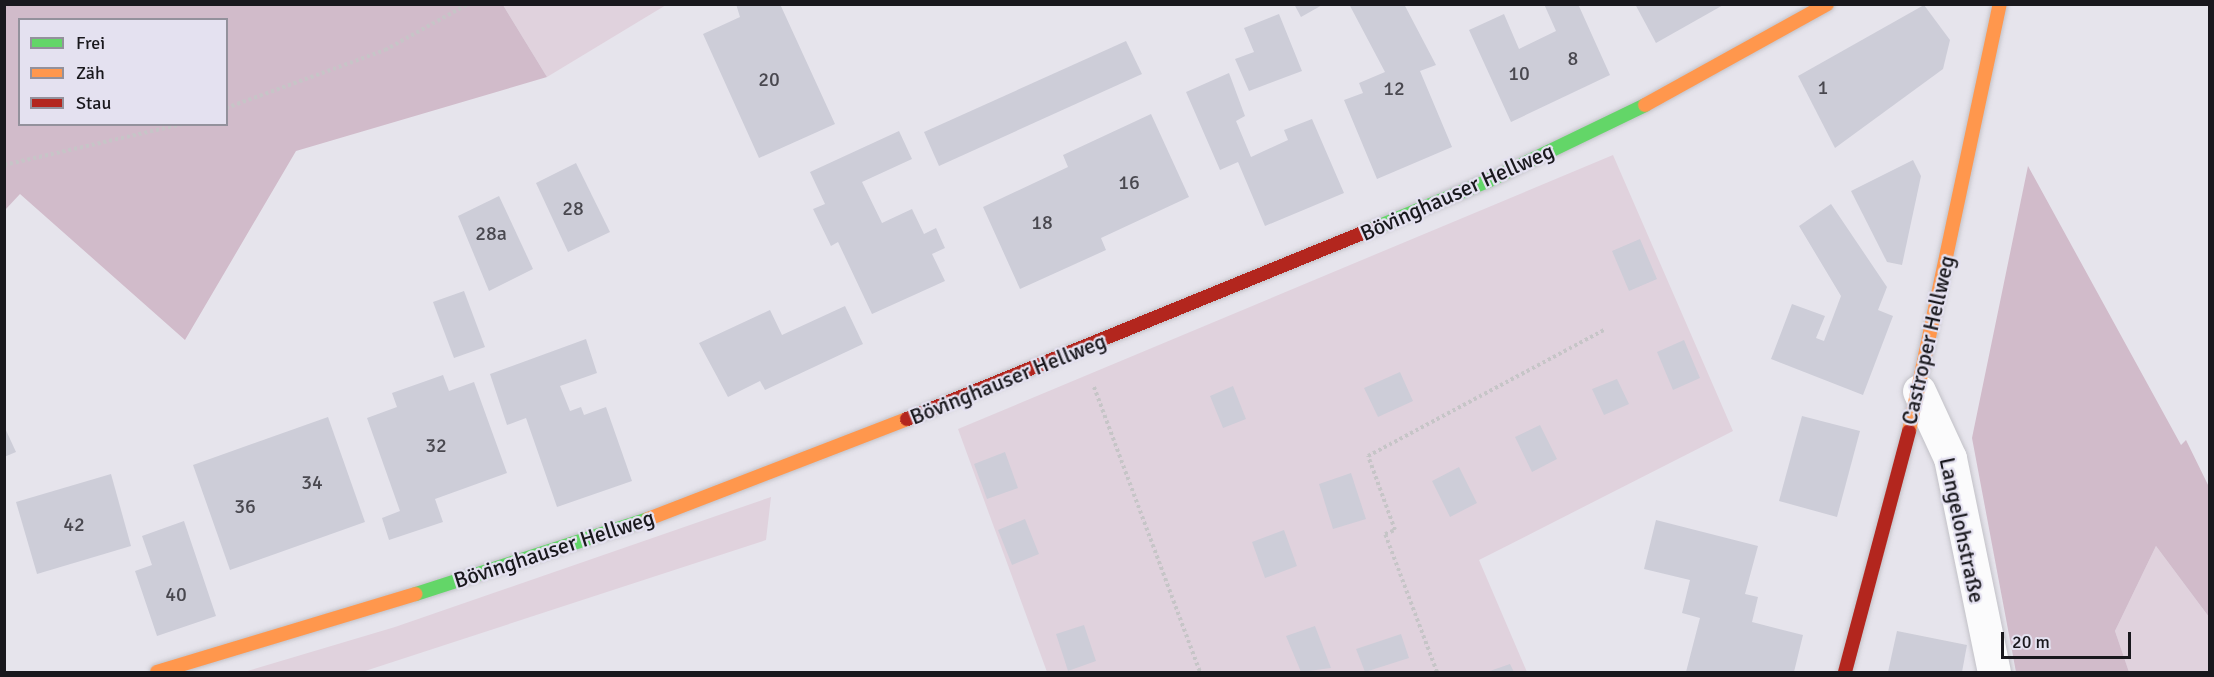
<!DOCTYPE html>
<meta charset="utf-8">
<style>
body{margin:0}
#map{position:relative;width:2214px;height:677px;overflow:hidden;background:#e6e4ec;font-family:Signika,sans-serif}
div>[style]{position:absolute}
.green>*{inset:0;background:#e0d2dd}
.forest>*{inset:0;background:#d1bbca}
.building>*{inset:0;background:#cdcdd8}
.path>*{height:4px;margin-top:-2px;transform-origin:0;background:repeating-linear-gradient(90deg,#c6c5c7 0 3px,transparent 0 6px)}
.roads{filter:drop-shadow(0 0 2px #c2c1c7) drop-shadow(0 0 2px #c2c1c7)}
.street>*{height:33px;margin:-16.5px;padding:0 16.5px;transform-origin:16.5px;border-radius:16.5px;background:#fbfbfc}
.fast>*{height:14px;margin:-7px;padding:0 7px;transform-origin:7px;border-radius:7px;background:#63d668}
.slow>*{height:14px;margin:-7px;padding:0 7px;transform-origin:7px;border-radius:7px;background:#ff974d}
.jam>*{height:14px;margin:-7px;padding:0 7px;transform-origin:7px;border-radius:7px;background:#b3261e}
span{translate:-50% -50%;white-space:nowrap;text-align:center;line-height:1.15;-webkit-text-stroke:4.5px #e4e1f0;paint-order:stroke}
.number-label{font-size:20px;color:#49484f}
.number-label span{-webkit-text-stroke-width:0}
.street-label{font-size:22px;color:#19181d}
.frame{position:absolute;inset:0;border:6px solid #19181d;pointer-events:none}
.legend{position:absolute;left:18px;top:18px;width:210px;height:108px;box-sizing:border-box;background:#e4e1f0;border:2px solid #93919c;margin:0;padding:8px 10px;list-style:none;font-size:18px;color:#19181d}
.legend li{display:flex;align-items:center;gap:12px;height:30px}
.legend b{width:30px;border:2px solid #93919c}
.scale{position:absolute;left:2001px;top:632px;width:130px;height:27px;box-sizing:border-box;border:3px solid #19181d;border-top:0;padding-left:8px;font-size:18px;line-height:21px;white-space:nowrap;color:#19181d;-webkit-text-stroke:4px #e4e1f0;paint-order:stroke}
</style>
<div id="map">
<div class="green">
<i style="clip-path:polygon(503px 5px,666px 5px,547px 77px)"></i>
<i style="clip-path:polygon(1613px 155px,1733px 431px,1479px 560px,1527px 672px,1047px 672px,958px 429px)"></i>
<i style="clip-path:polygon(771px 497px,766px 540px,362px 672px,244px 672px,395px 627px)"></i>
<i style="clip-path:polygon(2156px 546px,2209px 617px,2209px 672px,2129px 672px,2115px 631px)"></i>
</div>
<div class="forest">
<i style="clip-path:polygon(evenodd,5px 4px,503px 5px,547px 77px,296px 151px,185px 340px,20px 194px,5px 210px,5px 4px,20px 20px,226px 20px,226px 124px,20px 124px,20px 20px)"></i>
<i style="clip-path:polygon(2028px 166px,2181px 445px,2186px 440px,2209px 487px,2209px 617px,2156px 546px,2115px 631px,2129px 672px,2016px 672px,1972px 438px)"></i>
</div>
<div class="building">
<i style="clip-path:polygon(736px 4px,780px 4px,835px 124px,759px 158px,703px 34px,740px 17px)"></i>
<i style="clip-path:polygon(1294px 4px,1324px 4px,1301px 17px)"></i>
<i style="clip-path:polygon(1349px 4px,1404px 4px,1436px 65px,1420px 71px,1452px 147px,1377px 179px,1344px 100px,1363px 93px,1359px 83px,1385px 72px)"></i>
<i style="clip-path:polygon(1544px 4px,1578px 4px,1610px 75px,1511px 122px,1469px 30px,1504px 14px,1519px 49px,1556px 31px)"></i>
<i style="clip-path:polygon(1635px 4px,1725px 4px,1656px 43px)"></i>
<i style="clip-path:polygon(1924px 5px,1950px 40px,1943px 69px,1835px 148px,1798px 76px)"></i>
<i style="clip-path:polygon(1279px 14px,1302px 71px,1249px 91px,1235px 59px,1254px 52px,1244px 28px)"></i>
<i style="clip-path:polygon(1126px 41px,1142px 74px,939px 166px,924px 132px)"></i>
<i style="clip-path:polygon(1229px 73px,1245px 116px,1236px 121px,1251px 157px,1288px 140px,1284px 130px,1312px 119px,1344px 193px,1265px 226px,1238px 162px,1220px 170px,1186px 92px)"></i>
<i style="clip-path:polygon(1151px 114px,1189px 197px,1101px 238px,1106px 250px,1020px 289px,983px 207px,1068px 167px,1063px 155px)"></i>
<i style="clip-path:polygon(899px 131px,912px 159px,862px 182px,882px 223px,912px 209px,924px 234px,936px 228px,945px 248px,932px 254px,945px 281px,872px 314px,838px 242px,831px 246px,813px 209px,825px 204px,810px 172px)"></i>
<i style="clip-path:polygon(1913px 160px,1921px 176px,1902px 265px,1887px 262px,1851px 191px)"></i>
<i style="clip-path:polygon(576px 163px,610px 232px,568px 252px,536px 183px)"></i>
<i style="clip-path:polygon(499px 196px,533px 269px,489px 291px,458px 216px)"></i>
<i style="clip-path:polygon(1831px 204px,1887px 287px,1878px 310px,1893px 316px,1863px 395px,1771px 359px,1792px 304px,1825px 316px,1816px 338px,1824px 341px,1841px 296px,1799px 226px)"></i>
<i style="clip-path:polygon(1640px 239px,1657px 279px,1629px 291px,1612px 251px)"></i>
<i style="clip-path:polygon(464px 291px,485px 347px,454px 358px,433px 302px)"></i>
<i style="clip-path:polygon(845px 306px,863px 344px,765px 390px,760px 381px,728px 397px,699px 343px,770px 310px,782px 335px)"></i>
<i style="clip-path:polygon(586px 339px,597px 373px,560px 386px,570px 411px,581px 407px,584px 415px,606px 407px,632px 481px,557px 507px,526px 418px,507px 425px,490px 374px)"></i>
<i style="clip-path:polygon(1684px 340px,1700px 378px,1673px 390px,1657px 352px)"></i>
<i style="clip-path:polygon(1400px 372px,1413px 401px,1378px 417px,1364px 388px)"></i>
<i style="clip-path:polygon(443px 375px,449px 391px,474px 382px,507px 473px,435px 499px,443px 522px,389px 540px,382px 518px,400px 511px,367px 418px,397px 407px,392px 393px)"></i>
<i style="clip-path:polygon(1617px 379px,1629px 404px,1604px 415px,1592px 389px)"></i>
<i style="clip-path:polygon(1233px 386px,1246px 419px,1223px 428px,1210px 396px)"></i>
<i style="clip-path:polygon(1802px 416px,1860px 431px,1837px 517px,1779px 501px)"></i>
<i style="clip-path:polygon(328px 417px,365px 522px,230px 570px,193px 465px)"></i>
<i style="clip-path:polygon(1540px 425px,1557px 459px,1532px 472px,1515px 437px)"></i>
<i style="clip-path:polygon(4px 426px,16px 452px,4px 457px)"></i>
<i style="clip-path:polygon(1005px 452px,1018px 488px,987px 499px,974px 464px)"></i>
<i style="clip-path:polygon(1459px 467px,1477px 503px,1450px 517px,1432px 481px)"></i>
<i style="clip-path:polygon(1351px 473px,1366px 519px,1333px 529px,1319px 484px)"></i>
<i style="clip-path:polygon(111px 474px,131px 546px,37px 574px,16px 502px)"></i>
<i style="clip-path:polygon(1025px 519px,1039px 554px,1012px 565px,998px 530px)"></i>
<i style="clip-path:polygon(1656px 520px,1758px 546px,1745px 594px,1758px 597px,1752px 622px,1803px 635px,1794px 672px,1686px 672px,1700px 618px,1682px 613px,1690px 580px,1644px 569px)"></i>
<i style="clip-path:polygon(184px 521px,216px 616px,157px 636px,135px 571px,152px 565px,142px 536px)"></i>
<i style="clip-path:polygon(1284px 530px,1297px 566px,1265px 578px,1252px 542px)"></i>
<i style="clip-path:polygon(1084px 625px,1096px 661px,1068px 671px,1056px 634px)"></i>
<i style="clip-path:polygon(1315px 626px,1331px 668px,1301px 672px,1286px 636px)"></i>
<i style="clip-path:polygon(1897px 631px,1967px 645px,1962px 672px,1888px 672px)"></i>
<i style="clip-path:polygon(1401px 634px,1409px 658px,1365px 672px,1356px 649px)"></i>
<i style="clip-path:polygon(1510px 664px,1514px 672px,1487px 672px)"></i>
</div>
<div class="path">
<i style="left:226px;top:108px;width:169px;rotate:-20deg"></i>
<i style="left:385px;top:50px;width:95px;rotate:-29deg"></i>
<i style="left:4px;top:165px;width:184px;rotate:-12.9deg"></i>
<i style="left:1094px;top:387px;width:304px;rotate:69.6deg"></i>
<i style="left:1437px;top:672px;width:147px;rotate:-110.6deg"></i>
<i style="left:1385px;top:534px;width:11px;rotate:-22deg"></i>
<i style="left:1395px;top:530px;width:79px;rotate:-110deg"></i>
<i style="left:1368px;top:456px;width:268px;rotate:-28.1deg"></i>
</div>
<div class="roads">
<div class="street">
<i style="left:1919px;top:391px;width:74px;rotate:65.2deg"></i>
<i style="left:1950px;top:458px;width:218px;rotate:78.4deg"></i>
</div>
<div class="fast">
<i style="left:1370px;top:230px;width:128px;rotate:-22.6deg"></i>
<i style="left:1488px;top:181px;width:174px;rotate:-25.8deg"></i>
<i style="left:416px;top:594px;width:244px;rotate:-17.9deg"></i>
</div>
<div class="slow">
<i style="left:1645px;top:105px;width:208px;rotate:-29deg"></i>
<i style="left:1909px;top:431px;width:437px;rotate:-78deg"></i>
<i style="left:648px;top:519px;width:278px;rotate:-21.1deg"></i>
<i style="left:157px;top:672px;width:270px;rotate:-16.8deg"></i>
</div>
<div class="jam">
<i style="left:907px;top:419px;width:500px;rotate:-22.21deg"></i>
<i style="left:1845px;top:672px;width:249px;rotate:-75.1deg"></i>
</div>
</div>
<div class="number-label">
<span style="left:1573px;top:58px">8</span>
<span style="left:1519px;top:73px">10</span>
<span style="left:769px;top:79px">20</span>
<span style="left:1823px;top:87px">1</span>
<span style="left:1394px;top:88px">12</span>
<span style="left:1129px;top:182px">16</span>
<span style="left:573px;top:208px">28</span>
<span style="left:1042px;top:222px">18</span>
<span style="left:491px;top:233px">28a</span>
<span style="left:436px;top:445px">32</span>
<span style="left:312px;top:482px">34</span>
<span style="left:245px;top:506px">36</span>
<span style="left:74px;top:524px">42</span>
<span style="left:176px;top:594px">40</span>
</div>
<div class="street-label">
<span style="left:1457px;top:192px;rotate:-24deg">Bövinghauser Hellweg</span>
<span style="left:1928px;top:340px;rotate:-77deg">Castroper Hellweg</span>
<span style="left:1008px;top:379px;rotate:-22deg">Bövinghauser Hellweg</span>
<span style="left:1962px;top:530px;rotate:78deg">Langelohstraße</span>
<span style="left:554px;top:549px;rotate:-18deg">Bövinghauser Hellweg</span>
</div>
<div class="frame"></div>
<ul class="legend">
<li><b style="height:8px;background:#63d668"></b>Frei</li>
<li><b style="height:8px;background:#ff974d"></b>Zäh</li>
<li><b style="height:8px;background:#b3261e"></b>Stau</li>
</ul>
<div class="scale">20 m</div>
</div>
